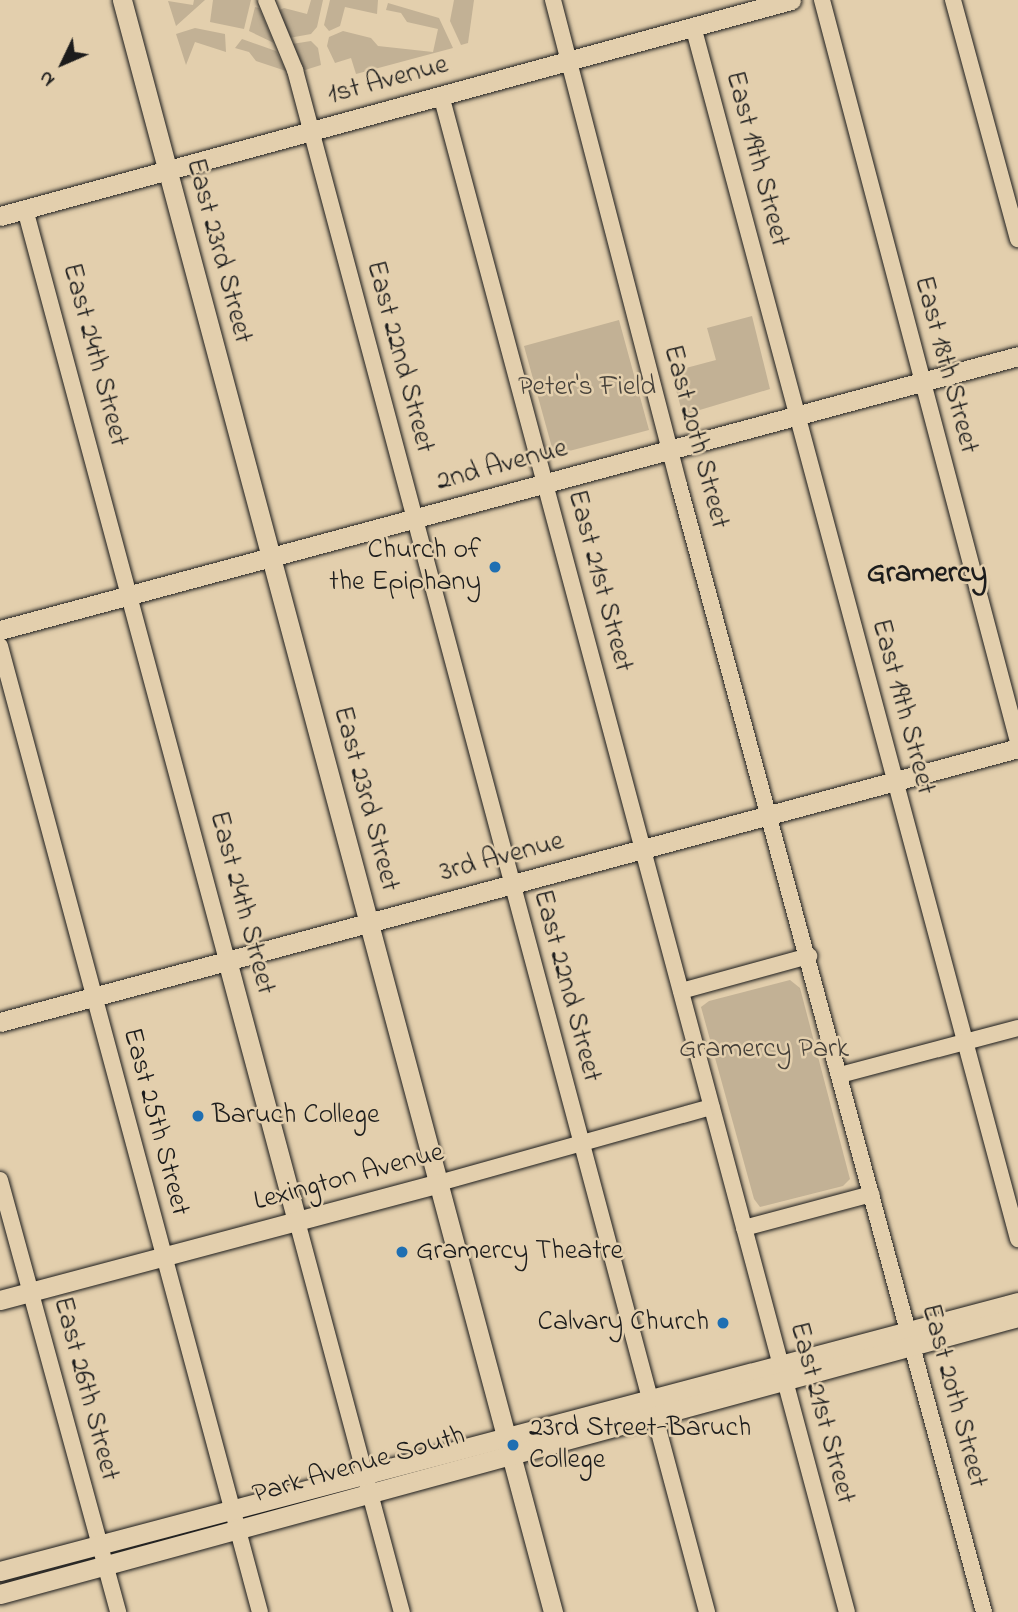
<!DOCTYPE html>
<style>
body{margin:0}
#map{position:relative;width:1018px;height:1612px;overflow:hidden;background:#e3cfad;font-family:"Indie Flower",sans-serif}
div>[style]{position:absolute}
.green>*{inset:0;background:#c2b195}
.roads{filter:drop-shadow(0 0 2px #1c1c1c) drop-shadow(0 0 2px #1c1c1c)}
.minor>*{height:16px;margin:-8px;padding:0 8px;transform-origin:8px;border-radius:8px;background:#e3cfad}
.major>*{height:19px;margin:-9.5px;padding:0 9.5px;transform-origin:9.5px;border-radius:9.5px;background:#e3cfad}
.dots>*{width:19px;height:19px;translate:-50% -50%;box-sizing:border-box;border:4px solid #e3cfad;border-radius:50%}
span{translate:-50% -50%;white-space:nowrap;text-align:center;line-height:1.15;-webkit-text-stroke:5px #e3cfad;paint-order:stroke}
.street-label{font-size:28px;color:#1c1c1c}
.park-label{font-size:28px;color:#46413a}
.poi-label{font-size:28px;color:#1c1c1c}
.right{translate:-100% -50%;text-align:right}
.left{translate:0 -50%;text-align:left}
.neighbourhood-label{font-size:30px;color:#1c1c1c;font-weight:700}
.north{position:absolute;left:28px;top:28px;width:70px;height:70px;-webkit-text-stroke:5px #e3cfad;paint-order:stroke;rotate:226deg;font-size:19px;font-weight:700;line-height:28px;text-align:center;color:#1c1c1c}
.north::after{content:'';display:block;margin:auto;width:24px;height:32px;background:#1c1c1c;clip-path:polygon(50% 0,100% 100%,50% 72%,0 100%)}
</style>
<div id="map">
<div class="green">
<i style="clip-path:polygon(194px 0,205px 0,176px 26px,168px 1px,193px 5px)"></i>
<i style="clip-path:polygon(213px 0,251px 0,244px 29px,210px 22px)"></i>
<i style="clip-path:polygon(311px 0,323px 0,317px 27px,311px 34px,289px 38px,275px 12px,284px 8px,307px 14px)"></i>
<i style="clip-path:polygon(330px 0,378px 0,377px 14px,345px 7px,340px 26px,329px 31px,324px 25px)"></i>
<i style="clip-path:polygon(454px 0,474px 0,468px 43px,461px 45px,450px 21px)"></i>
<i style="clip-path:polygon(388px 3px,439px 18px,453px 48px,356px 74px,351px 58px,335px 63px,327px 46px,329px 37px,343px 31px,371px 38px,378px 46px,433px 52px,438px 29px,407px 22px,401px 13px,386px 10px)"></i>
<i style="clip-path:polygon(255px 7px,259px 8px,274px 43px,249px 31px)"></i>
<i style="clip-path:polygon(195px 28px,225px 34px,226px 52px,195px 42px,186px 65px,176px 34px)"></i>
<i style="clip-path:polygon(242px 39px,276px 51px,286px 71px,256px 61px,249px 52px,235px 48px)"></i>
<i style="clip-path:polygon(311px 41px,318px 48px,321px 65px,302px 71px,292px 44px)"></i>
<i style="clip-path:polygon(752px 316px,770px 389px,683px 415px,671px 372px,716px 360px,707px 328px)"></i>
<i style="clip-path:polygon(619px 320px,649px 430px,554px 455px,524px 346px)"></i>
<i style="clip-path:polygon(790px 980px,800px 988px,850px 1179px,843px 1186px,760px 1207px,754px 1199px,701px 1007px,709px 1001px)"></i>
</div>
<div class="roads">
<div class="minor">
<i style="left:266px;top:0;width:76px;rotate:67.5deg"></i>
<i style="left:295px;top:70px;width:1596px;rotate:75.04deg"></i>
<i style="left:553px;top:0;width:501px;rotate:75.44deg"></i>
<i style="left:679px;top:485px;width:1168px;rotate:74.86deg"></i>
<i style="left:822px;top:0;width:767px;rotate:75.2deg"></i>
<i style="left:953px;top:0;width:248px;rotate:74.8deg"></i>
<i style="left:693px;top:26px;width:1256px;rotate:75deg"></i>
<i style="left:441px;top:95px;width:1570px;rotate:75.02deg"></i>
<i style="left:25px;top:209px;width:778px;rotate:74.95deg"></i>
<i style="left:0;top:646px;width:1000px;rotate:74.94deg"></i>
<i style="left:681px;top:991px;width:133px;rotate:-15.3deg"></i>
<i style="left:840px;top:1075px;width:184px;rotate:-14.8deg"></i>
<i style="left:0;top:1180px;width:448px;rotate:74.7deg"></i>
<i style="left:439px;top:1183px;width:283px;rotate:-15.6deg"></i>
<i style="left:297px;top:1221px;width:405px;rotate:75deg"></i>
<i style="left:744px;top:1228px;width:132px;rotate:-14.9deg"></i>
</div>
<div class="major">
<i style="left:122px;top:0;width:1669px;rotate:75.03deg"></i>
<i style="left:0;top:216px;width:820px;rotate:-15.27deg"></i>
<i style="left:0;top:630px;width:1054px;rotate:-15.06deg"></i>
<i style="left:227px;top:960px;width:270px;rotate:75deg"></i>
<i style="left:0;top:1022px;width:1054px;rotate:-15.06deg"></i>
<i style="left:0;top:1300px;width:454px;rotate:-14.9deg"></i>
<i style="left:0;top:1571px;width:1053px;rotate:-14.8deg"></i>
<i style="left:0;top:1594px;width:1055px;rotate:-15.22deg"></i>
</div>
</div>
<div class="dots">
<i style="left:495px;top:567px;background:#1f6fb2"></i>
<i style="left:198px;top:1116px;background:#1f6fb2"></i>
<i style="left:402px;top:1252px;background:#1f6fb2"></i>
<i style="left:723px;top:1323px;background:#1f6fb2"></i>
<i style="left:513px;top:1445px;background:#1f6fb2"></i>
</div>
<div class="street-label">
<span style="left:388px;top:81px;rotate:-15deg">1st Avenue</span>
<span style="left:756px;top:159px;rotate:75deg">East 19th Street</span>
<span style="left:218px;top:251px;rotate:75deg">East 23rd Street</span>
<span style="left:94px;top:355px;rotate:75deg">East 24th Street</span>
<span style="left:399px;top:357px;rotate:75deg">East 22nd Street</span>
<span style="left:945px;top:365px;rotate:75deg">East 18th Street</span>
<span style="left:695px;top:437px;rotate:75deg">East 20th Street</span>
<span style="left:502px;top:466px;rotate:-15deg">2nd Avenue</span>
<span style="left:599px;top:581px;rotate:75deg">East 21st Street</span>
<span style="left:902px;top:707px;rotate:75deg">East 19th Street</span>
<span style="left:365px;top:799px;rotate:75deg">East 23rd Street</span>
<span style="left:502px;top:858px;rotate:-15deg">3rd Avenue</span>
<span style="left:241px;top:903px;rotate:75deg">East 24th Street</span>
<span style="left:566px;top:986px;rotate:75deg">East 22nd Street</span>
<span style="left:155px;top:1122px;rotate:75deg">East 25th Street</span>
<span style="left:349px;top:1178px;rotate:-15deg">Lexington Avenue</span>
<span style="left:85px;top:1389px;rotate:75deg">East 26th Street</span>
<span style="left:953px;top:1396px;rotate:75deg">East 20th Street</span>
<span style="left:821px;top:1413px;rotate:75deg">East 21st Street</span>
<span style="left:359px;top:1466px;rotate:-16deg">Park Avenue South</span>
</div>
<div class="park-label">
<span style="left:587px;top:388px">Peter's Field</span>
<span style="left:764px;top:1050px">Gramercy Park</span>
</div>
<div class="poi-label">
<span class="right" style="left:481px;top:567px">Church of<br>the Epiphany</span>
<span class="left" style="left:212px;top:1116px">Baruch College</span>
<span class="left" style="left:416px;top:1252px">Gramercy Theatre</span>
<span class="right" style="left:709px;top:1323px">Calvary Church</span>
<span class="left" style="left:529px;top:1445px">23rd Street-Baruch<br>College</span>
</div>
<div class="neighbourhood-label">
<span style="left:927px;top:574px">Gramercy</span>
</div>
<div class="north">N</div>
</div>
